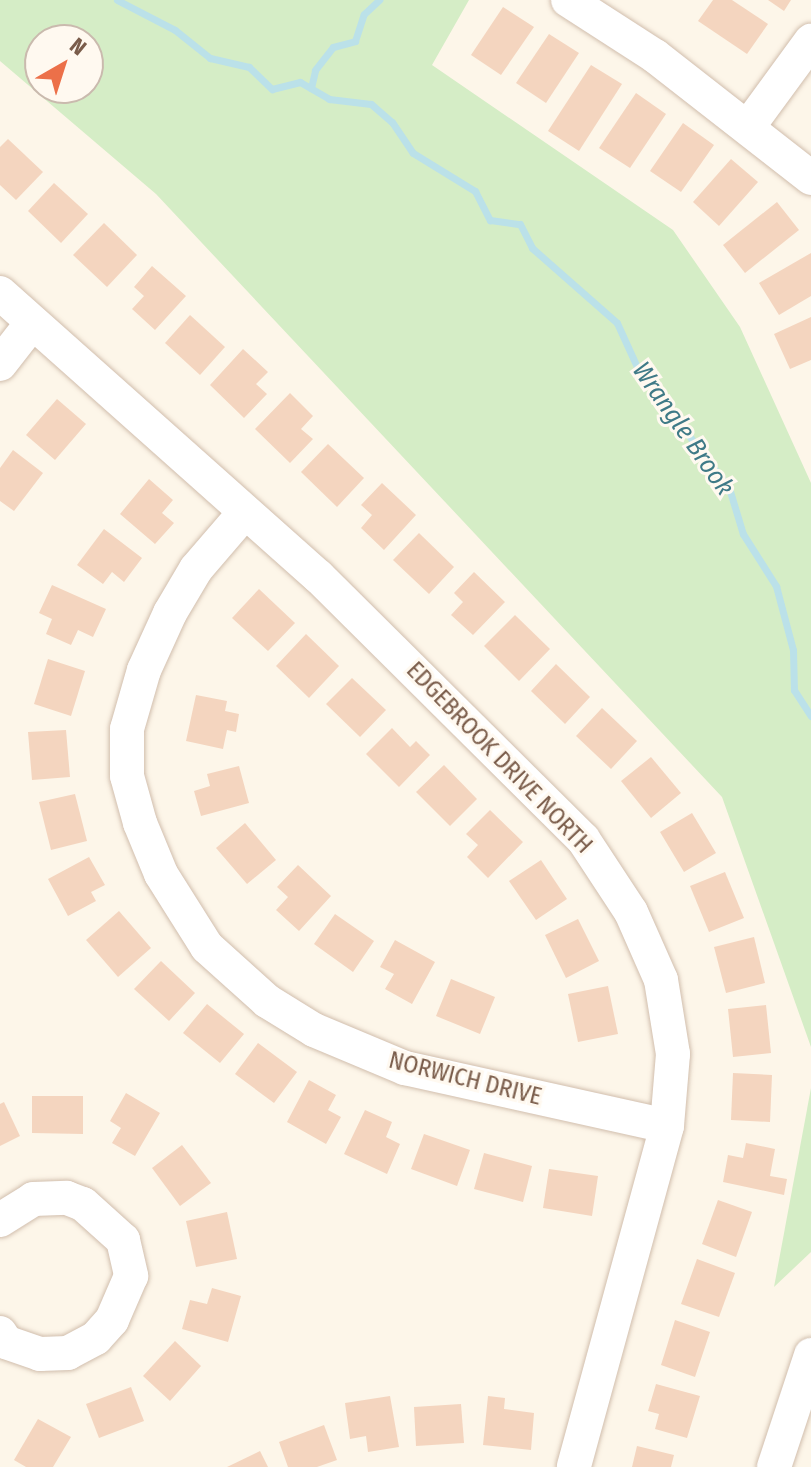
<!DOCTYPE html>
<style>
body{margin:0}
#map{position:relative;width:811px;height:1467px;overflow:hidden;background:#fdf6e9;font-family:"Fira Sans Condensed",sans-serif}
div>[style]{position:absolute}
.green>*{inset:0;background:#d5edc6}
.stream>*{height:7px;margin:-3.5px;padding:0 3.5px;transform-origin:3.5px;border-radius:3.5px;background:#bbe1e9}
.building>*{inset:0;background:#f4d5bf}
.roads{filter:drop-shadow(0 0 2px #d1bead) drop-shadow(0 0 2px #d1bead)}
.minor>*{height:34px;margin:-17px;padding:0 17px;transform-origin:17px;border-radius:17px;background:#fff}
span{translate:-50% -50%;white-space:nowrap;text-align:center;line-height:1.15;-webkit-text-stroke:6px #fff9f0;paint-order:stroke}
.street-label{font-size:24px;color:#7a5c4a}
.water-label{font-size:26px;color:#3f7a87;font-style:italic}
.north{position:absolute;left:24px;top:24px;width:80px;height:80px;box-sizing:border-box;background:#fff9f0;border:2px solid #cabaae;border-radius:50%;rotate:39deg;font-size:22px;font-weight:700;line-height:32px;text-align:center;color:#7a5c4a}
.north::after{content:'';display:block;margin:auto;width:28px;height:36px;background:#ec7049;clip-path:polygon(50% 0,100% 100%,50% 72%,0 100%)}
</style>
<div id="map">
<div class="green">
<i style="clip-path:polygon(evenodd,0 0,469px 0,432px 65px,673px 230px,740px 327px,811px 483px,811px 1047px,722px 797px,156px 194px,0 61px,0 0,40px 40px,88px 40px,88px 88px,40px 88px,40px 40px)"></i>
<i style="clip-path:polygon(811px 1088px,811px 1252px,774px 1287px)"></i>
</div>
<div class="stream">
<i style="left:117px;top:0;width:65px;rotate:27.3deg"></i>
<i style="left:175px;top:30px;width:45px;rotate:38.7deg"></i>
<i style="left:210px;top:58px;width:40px;rotate:13deg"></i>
<i style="left:249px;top:67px;width:32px;rotate:44deg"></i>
<i style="left:272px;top:89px;width:29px;rotate:-14deg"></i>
<i style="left:300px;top:82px;width:34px;rotate:30deg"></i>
<i style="left:329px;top:99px;width:42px;rotate:6.8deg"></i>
<i style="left:371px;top:104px;width:28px;rotate:41deg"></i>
<i style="left:392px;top:122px;width:37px;rotate:56deg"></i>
<i style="left:413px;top:153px;width:73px;rotate:31.5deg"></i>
<i style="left:475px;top:191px;width:33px;rotate:63deg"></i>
<i style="left:490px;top:220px;width:30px;rotate:8deg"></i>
<i style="left:520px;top:224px;width:27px;rotate:63deg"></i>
<i style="left:532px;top:248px;width:113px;rotate:41.4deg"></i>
<i style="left:617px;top:323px;width:51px;rotate:65.5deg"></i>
<i style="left:638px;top:369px;width:150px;rotate:52.6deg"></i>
<i style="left:729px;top:488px;width:48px;rotate:73.1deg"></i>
<i style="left:743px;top:534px;width:62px;rotate:57.6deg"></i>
<i style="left:776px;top:586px;width:66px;rotate:75.1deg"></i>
<i style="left:793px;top:650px;width:40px;rotate:88.6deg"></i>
<i style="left:794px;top:690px;width:31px;rotate:57deg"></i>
<i style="left:311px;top:88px;width:18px;rotate:-77deg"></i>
<i style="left:315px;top:70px;width:29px;rotate:-52deg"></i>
<i style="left:333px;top:47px;width:23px;rotate:-15deg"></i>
<i style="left:355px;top:41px;width:28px;rotate:-72deg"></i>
<i style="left:364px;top:14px;width:21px;rotate:-43deg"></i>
</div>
<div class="building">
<i style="clip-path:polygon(713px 0,732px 0,768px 24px,747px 54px,698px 21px)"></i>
<i style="clip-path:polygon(768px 0,791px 0,784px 11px)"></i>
<i style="clip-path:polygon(503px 7px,534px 27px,501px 75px,471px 55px)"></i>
<i style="clip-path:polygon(549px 34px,579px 53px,546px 103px,516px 83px)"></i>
<i style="clip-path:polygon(591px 65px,622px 84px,579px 151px,548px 131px)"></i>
<i style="clip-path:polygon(636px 93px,666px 114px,630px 168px,599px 148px)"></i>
<i style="clip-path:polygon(683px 123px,714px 145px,681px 192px,650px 171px)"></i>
<i style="clip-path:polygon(8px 139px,43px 172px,16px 200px,0 185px,0 147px)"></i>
<i style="clip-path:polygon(731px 159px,758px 182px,719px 226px,693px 202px)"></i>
<i style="clip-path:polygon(54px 183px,88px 214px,61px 243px,28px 211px)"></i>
<i style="clip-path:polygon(777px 202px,799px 230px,745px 273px,723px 245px)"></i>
<i style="clip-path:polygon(104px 223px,137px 255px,107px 287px,73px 255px)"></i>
<i style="clip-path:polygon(811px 253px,811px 296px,779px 315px,759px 283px)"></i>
<i style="clip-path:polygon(152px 266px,186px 296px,155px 330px,132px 309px,144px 296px,134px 287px)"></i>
<i style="clip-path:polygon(190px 315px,225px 347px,200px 375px,165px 343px)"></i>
<i style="clip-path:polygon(811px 317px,811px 360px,790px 369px,774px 334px)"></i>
<i style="clip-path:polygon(243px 349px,268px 372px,256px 384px,267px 394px,244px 418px,210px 385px)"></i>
<i style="clip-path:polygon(290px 393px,313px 416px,301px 429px,313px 439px,290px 463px,255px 429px)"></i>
<i style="clip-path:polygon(57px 399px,86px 424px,55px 460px,26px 435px)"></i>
<i style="clip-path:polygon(328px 444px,364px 478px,337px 507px,301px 472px)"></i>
<i style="clip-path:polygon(13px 450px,43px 473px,14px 511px,0 501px,0 468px)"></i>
<i style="clip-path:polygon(149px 479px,173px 500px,162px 513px,174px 523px,155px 544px,120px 514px)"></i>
<i style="clip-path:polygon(382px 483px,416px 515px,384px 550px,361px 528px,372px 515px,361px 505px)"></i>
<i style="clip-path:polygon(104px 529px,142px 558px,124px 582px,112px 572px,103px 584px,77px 565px)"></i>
<i style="clip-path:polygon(419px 533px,454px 567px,429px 594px,393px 560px)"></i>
<i style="clip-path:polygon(474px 572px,505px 602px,473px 635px,451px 615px,463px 602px,454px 593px)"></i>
<i style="clip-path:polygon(52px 585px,106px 609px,93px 637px,78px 630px,71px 645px,46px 634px,52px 619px,39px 613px)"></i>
<i style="clip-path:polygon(259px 589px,295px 623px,268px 651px,232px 618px)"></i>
<i style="clip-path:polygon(515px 615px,550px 649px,519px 681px,484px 646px)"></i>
<i style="clip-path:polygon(306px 634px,339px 666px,309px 698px,276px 666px)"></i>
<i style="clip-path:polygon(48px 659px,85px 671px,71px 716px,34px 704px)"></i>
<i style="clip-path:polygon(556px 664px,590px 697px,565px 724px,531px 691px)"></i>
<i style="clip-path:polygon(352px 678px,386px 710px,360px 737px,326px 704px)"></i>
<i style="clip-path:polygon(196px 695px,227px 701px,225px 711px,239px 714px,236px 732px,227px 730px,223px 749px,186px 741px)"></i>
<i style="clip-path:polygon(602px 708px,637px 741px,611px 769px,576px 736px)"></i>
<i style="clip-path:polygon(392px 728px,410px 747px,416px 741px,430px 755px,399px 787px,366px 754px)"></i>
<i style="clip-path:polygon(66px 730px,70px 777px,32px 780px,28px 732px)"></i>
<i style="clip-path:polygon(651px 757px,681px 793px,651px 818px,621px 781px)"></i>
<i style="clip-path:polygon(444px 765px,477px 799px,450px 826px,416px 792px)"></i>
<i style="clip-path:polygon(239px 766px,249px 803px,201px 816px,194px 791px,210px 786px,207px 774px)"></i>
<i style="clip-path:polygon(75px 794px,87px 841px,51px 850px,39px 802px)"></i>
<i style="clip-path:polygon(490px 810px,523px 842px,488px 878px,467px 857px,478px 845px,466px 834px)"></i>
<i style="clip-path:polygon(692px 813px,716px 853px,684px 872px,660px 832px)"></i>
<i style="clip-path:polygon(245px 823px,276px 860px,247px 884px,216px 848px)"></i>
<i style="clip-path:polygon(89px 857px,105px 885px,91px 892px,96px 901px,68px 916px,48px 879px)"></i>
<i style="clip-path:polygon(541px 860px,567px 899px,536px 920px,509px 881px)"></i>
<i style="clip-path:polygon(298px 865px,331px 896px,299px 931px,276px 910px,288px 897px,277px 887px)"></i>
<i style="clip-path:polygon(725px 872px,744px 918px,709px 932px,690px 886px)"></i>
<i style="clip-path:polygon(119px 911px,151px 948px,118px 977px,86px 940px)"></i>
<i style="clip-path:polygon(335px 914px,374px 941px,353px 972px,314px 944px)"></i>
<i style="clip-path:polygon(578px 919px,599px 961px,566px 978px,545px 935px)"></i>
<i style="clip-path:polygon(754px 937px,765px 983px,726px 993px,714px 947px)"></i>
<i style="clip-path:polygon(395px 940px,435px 962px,412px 1004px,385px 989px,394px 974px,380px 967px)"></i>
<i style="clip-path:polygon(161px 961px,195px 993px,169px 1021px,134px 989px)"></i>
<i style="clip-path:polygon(451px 979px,495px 997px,480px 1034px,436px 1016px)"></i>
<i style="clip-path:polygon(608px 986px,618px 1034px,578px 1042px,568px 994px)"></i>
<i style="clip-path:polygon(207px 1004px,244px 1034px,220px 1063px,183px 1033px)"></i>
<i style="clip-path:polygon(766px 1005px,771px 1053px,733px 1057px,728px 1009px)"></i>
<i style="clip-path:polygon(258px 1043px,297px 1072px,274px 1103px,235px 1074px)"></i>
<i style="clip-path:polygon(733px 1073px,772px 1075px,770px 1122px,731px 1120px)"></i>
<i style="clip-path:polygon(309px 1080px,336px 1095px,328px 1110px,341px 1117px,326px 1144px,287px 1122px)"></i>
<i style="clip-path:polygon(126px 1093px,160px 1113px,135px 1156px,112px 1143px,121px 1128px,110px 1121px)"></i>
<i style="clip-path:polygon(32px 1096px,83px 1096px,83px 1134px,32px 1133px)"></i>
<i style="clip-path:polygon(4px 1102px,20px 1136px,0 1146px,0 1104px)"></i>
<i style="clip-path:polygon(365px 1110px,392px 1122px,386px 1137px,400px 1144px,387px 1174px,344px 1154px)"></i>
<i style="clip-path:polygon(424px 1134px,470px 1150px,457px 1186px,411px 1169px)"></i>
<i style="clip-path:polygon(746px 1143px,775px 1149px,770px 1176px,787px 1179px,784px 1195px,723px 1182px,728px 1155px,743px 1158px)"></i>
<i style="clip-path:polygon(182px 1145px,211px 1183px,180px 1206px,152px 1168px)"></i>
<i style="clip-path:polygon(484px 1153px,532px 1166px,523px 1202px,474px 1189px)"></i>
<i style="clip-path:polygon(549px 1169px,598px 1176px,592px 1216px,543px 1208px)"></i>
<i style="clip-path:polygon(718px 1200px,752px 1212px,736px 1257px,702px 1244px)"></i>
<i style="clip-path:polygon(227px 1212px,237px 1259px,196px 1267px,186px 1221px)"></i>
<i style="clip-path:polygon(697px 1259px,735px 1273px,719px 1317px,681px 1304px)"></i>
<i style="clip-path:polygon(212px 1288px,241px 1296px,228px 1342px,182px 1329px,190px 1300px,207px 1304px)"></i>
<i style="clip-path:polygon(675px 1320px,710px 1332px,695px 1377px,661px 1365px)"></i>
<i style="clip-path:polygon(175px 1341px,201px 1366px,170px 1401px,143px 1376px)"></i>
<i style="clip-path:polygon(656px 1384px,700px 1396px,687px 1438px,655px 1429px,659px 1414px,648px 1411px)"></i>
<i style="clip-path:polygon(131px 1387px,144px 1421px,99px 1438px,86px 1404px)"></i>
<i style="clip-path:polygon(390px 1396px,399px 1447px,368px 1452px,366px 1436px,350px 1439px,345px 1403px)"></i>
<i style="clip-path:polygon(488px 1396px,505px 1398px,504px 1409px,534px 1413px,531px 1450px,483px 1445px)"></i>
<i style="clip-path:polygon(461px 1404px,464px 1443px,416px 1446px,414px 1407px)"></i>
<i style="clip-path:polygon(38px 1419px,71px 1437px,53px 1467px,26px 1467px,14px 1460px)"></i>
<i style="clip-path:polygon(324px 1425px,337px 1460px,317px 1467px,288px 1467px,279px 1442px)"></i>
<i style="clip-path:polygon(637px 1446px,674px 1455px,671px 1467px,632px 1467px)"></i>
<i style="clip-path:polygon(260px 1451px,268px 1467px,227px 1467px)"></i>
</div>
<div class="roads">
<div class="minor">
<i style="left:568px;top:0;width:103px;rotate:32.8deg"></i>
<i style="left:655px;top:56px;width:198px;rotate:38deg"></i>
<i style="left:748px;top:127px;width:107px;rotate:-53.8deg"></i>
<i style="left:0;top:293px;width:427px;rotate:41.7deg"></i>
<i style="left:319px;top:577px;width:372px;rotate:44.8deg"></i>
<i style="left:583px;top:839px;width:87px;rotate:56.7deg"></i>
<i style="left:631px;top:912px;width:74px;rotate:66.2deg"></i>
<i style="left:661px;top:980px;width:75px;rotate:80.8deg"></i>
<i style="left:673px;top:1054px;width:72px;rotate:94.8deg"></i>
<i style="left:667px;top:1126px;width:353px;rotate:105.3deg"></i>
<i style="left:0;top:364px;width:52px;rotate:-52deg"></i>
<i style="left:245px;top:512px;width:75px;rotate:130.7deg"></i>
<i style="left:196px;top:569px;width:51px;rotate:120.6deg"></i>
<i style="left:170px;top:613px;width:63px;rotate:114.5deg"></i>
<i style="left:144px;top:670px;width:61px;rotate:106.1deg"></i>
<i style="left:127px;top:729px;width:47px;rotate:90deg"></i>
<i style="left:127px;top:776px;width:49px;rotate:74.5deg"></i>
<i style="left:140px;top:823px;width:55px;rotate:67.6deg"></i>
<i style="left:161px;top:874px;width:86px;rotate:57.8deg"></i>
<i style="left:207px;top:947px;width:81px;rotate:42deg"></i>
<i style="left:267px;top:1001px;width:55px;rotate:31.7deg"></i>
<i style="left:314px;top:1030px;width:99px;rotate:22.7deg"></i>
<i style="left:405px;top:1068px;width:268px;rotate:12.5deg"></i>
<i style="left:0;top:1220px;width:39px;rotate:-32deg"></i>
<i style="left:33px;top:1199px;width:34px;rotate:-2deg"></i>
<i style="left:67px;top:1198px;width:17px;rotate:21deg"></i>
<i style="left:83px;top:1204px;width:54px;rotate:42deg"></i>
<i style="left:123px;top:1240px;width:37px;rotate:77deg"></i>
<i style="left:131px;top:1276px;width:48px;rotate:113.4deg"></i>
<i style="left:112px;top:1320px;width:24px;rotate:132deg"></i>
<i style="left:96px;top:1338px;width:32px;rotate:152deg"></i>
<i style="left:68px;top:1353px;width:28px;rotate:178deg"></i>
<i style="left:40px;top:1354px;width:36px;rotate:-161deg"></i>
<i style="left:6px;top:1342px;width:11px;rotate:-124deg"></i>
<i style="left:774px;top:1467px;width:118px;rotate:-71.7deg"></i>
</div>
</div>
<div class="street-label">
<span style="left:499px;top:758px;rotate:46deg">EDGEBROOK DRIVE NORTH</span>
<span style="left:465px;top:1079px;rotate:14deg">NORWICH DRIVE</span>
</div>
<div class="water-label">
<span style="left:683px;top:429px;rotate:55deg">Wrangle Brook</span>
</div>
<div class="north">N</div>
</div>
